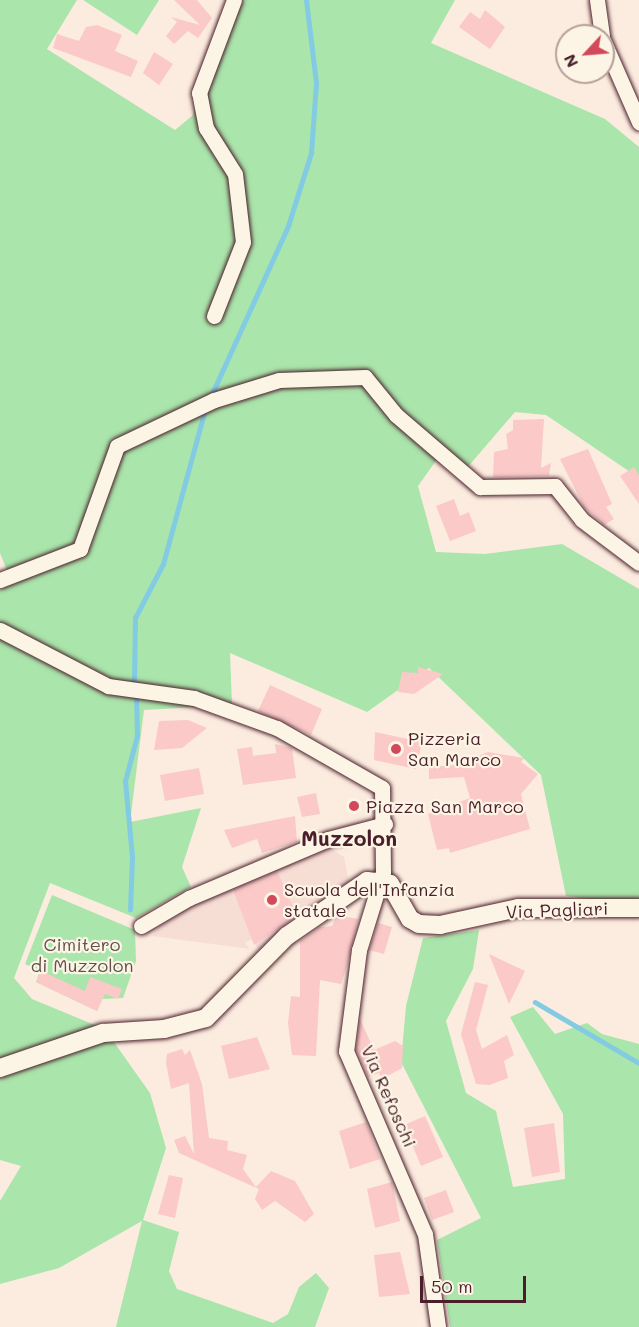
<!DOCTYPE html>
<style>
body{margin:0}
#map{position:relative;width:639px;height:1327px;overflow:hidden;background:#fcecdf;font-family:Mali,sans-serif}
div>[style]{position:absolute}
.built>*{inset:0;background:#f7ded5}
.green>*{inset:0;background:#aae5ab}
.stream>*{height:4.5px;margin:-2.25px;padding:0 2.25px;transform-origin:2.25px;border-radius:2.25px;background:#82cbe3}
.building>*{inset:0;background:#fac9c8}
.roads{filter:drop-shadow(0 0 2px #4a1f2b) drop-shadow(0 0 2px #4a1f2b)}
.minor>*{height:15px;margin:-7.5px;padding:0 7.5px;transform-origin:7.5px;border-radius:7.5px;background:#fcf5e5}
.tertiary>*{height:18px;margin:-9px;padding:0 9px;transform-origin:9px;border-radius:9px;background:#fcf5e5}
.dots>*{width:16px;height:16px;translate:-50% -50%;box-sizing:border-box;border:3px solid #fcf5e5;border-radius:50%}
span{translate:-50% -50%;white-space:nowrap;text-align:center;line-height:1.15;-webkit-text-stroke:4.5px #fcf5e5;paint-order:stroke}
.poi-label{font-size:18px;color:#4a1f2b}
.left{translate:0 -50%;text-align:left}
.street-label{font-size:18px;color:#4a1f2b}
.park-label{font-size:18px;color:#62504b}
.quarter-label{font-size:21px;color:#4a1f2b;font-weight:700}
.north{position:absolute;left:555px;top:24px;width:60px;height:60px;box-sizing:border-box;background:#fcf5e5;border:2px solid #b59f9b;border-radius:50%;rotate:244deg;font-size:16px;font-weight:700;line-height:24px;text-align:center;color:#4a1f2b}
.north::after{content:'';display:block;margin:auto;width:21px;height:27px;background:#d1495b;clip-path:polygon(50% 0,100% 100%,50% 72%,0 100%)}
.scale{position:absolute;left:420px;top:1276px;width:106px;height:27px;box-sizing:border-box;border:3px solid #4a1f2b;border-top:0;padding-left:8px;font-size:18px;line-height:21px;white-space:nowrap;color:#4a1f2b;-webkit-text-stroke:4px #fcf5e5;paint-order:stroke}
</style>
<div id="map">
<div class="built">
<i style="clip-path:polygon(326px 846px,344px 857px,350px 887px,269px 952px,259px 950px,252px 939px,245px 943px,250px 949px,152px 936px,163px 920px)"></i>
</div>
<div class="green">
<i style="clip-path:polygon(0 0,77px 0,47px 49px,175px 130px,193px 115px,201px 81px,236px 0,455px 0,431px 43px,605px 119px,639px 147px,639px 478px,546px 415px,515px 412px,466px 469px,443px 451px,418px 486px,436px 552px,485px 554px,562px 544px,639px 589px,639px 905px,566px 896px,541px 775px,429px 668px,367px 712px,230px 653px,232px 705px,144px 710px,130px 822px,201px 808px,182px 867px,191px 887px,136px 918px,50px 883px,14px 978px,32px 999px,102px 1028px,0 1063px,0 590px,12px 583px,0 553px)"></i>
<i style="clip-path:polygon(83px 0,159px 0,137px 35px)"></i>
<i style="clip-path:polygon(52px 895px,135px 930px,136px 961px,123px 998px,102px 999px,97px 1011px,36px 982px,40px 971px,25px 964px)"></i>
<i style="clip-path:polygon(479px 930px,473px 969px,446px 1021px,466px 1093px,496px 1111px,513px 1187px,565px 1179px,563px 1114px,510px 1017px,533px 1007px,555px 1034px,587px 1023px,602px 1034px,639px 1044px,639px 1327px,450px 1327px,437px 1240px,481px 1218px,401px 1062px,406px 1006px,423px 938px)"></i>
<i style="clip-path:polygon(111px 1038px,150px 1093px,166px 1148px,143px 1220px,179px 1232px,169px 1271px,177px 1289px,273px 1323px,288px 1314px,299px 1287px,316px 1273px,329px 1288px,315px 1327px,116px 1327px,142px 1221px,59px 1268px,0 1284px,0 1201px,21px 1166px,0 1160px,0 1078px)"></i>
</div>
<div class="stream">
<i style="left:211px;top:396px;width:187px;rotate:-65.6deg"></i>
<i style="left:288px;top:226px;width:77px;rotate:-72.5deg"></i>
<i style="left:311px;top:153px;width:70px;rotate:-85.9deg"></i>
<i style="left:316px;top:83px;width:84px;rotate:-96.9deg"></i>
<i style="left:134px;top:681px;width:63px;rotate:-89.1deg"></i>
<i style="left:135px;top:618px;width:61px;rotate:-62.6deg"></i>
<i style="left:163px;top:564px;width:161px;rotate:-74.8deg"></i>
<i style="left:130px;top:910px;width:53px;rotate:-87.8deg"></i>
<i style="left:132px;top:857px;width:76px;rotate:-95.3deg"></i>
<i style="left:125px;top:781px;width:47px;rotate:-75.1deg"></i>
<i style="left:137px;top:736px;width:40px;rotate:-91.4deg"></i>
<i style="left:535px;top:1002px;width:121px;rotate:30.4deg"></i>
</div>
<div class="building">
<i style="clip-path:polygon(174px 0,197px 0,212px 18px,198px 38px,188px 31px,174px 44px,166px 36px,177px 22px,171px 17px,200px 25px)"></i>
<i style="clip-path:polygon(485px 10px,505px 27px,490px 49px,459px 27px,470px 12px,480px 19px)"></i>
<i style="clip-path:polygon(97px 25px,122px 35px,115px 51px,138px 61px,131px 77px,53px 48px,57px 34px,79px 41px,86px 27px)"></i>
<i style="clip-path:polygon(154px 52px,173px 64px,159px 85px,143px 73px)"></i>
<i style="clip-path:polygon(544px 419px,541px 468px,551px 463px,549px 476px,493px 477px,494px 452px,508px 449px,506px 434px,513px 430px,513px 420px)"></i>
<i style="clip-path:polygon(588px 449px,612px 504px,606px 507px,614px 519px,604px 525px,584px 507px,560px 459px)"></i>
<i style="clip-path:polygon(634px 467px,639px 475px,639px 504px,620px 476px)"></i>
<i style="clip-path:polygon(454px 499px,460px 516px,469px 512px,476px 531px,450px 541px,436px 506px)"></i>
<i style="clip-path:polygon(418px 667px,443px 674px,414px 694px,398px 692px,402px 672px,418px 673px)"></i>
<i style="clip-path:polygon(270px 685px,322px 709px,311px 735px,258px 711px)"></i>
<i style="clip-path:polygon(188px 720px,207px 728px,182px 748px,154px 750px,159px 721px)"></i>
<i style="clip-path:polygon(375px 732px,422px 742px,416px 769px,374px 760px)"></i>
<i style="clip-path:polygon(275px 744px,292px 748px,296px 778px,243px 785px,237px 749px,252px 747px,253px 756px,276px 753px)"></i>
<i style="clip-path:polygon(488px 752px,524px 758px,521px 762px,538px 774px,521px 794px,530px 829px,450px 853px,449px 848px,437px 850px,428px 814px,470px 798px,464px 777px,429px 779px,429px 767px,457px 765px)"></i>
<i style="clip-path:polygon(199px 768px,204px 794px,165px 801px,160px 775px)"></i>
<i style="clip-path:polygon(316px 793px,320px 814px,302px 817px,297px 797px)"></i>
<i style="clip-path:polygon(295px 816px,297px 842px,262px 853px,257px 839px,232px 848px,224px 830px)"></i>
<i style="clip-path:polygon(277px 871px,297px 916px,254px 945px,233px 890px)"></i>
<i style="clip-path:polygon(337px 915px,358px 919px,347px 966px,341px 984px,320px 980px,316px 1056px,292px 1055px,288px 1023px,291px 996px,300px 997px,300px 941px,320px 927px,332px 926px)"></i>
<i style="clip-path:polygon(378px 923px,392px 927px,384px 954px,369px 950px)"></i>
<i style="clip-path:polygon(489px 954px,525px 971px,509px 1004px)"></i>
<i style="clip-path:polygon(41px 971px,85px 991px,90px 977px,122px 989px,118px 999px,105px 994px,97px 1011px,36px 982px)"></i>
<i style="clip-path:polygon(475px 982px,488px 985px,476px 1030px,482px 1049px,507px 1035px,514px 1055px,504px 1061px,508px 1078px,489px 1085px,476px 1084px,461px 1034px)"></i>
<i style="clip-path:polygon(360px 1019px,374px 1050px,395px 1041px,403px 1046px,402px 1068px,382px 1079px,379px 1073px,368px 1077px,356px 1049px)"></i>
<i style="clip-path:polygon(257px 1037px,270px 1069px,229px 1079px,221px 1046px)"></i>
<i style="clip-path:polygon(182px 1049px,185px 1055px,190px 1050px,202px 1084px,209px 1138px,228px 1141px,227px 1150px,247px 1155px,243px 1169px,256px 1187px,271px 1171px,295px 1181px,314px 1214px,305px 1222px,275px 1201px,262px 1210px,255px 1199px,259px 1189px,179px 1153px,174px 1140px,185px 1136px,194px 1154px,189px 1083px,171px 1089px,166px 1063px,167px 1054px)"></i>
<i style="clip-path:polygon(425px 1116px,443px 1157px,421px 1166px,404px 1125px)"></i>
<i style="clip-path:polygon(366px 1122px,380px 1159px,350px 1169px,339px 1131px)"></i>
<i style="clip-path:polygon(554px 1123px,560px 1172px,532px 1177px,524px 1128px)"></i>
<i style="clip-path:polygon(169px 1175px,183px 1178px,175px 1218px,158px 1214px)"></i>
<i style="clip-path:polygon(392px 1182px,400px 1221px,375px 1228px,367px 1189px)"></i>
<i style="clip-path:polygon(446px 1190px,454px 1212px,432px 1220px,424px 1198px)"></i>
<i style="clip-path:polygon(400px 1252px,410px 1294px,379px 1297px,374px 1255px)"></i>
</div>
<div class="roads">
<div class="minor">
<i style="left:597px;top:0;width:36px;rotate:82deg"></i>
<i style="left:603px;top:40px;width:90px;rotate:66.3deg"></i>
<i style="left:214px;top:316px;width:79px;rotate:-68.6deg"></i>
<i style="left:243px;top:242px;width:68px;rotate:-96.7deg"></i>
<i style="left:235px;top:174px;width:54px;rotate:-122.2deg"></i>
<i style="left:206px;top:128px;width:36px;rotate:-101deg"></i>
<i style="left:199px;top:93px;width:99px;rotate:-69.4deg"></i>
<i style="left:0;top:580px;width:86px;rotate:-21.2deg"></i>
<i style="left:80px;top:549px;width:109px;rotate:-70.2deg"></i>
<i style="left:117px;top:446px;width:107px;rotate:-25.4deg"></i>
<i style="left:214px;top:400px;width:68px;rotate:-17.1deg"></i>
<i style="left:279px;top:380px;width:86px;rotate:-2deg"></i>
<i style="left:365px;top:377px;width:49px;rotate:50.8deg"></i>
<i style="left:396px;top:415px;width:111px;rotate:40.6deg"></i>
<i style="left:480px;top:487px;width:75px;rotate:-0.8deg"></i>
<i style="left:555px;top:486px;width:43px;rotate:51.5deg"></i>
<i style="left:582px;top:520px;width:71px;rotate:37deg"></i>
<i style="left:0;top:630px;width:122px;rotate:27.4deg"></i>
<i style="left:108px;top:686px;width:87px;rotate:7.9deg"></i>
<i style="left:194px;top:698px;width:88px;rotate:19.9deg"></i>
<i style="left:277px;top:728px;width:121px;rotate:29.7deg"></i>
<i style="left:382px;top:788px;width:84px;rotate:89.3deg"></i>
<i style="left:383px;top:872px;width:82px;rotate:107.1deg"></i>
<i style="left:359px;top:950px;width:102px;rotate:97.3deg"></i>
<i style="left:346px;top:1051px;width:199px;rotate:66.7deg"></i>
<i style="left:425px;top:1234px;width:94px;rotate:82deg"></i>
<i style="left:141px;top:926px;width:56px;rotate:-30.3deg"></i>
<i style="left:189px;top:898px;width:151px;rotate:-23deg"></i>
<i style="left:328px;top:839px;width:59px;rotate:-14.7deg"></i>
</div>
<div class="tertiary">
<i style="left:0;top:1068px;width:109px;rotate:-18.8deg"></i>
<i style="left:103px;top:1033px;width:61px;rotate:-3.8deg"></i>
<i style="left:164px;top:1029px;width:43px;rotate:-14.7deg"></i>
<i style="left:206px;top:1018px;width:115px;rotate:-45.4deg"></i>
<i style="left:287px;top:936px;width:97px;rotate:-34.5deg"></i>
<i style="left:367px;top:881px;width:23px;rotate:7deg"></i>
<i style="left:390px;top:884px;width:40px;rotate:60.3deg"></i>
<i style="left:410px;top:919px;width:10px;rotate:29deg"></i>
<i style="left:419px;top:924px;width:21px;rotate:3deg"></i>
<i style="left:440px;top:925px;width:80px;rotate:-12.3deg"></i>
<i style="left:518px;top:908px;width:121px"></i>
</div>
</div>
<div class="dots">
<i style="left:396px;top:749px;background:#d1495b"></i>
<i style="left:354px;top:806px;background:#d1495b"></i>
<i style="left:272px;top:900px;background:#d1495b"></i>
</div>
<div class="poi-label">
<span class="left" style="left:408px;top:749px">Pizzeria<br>San Marco</span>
<span class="left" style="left:366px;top:806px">Piazza San Marco</span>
<span class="left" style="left:284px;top:900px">Scuola dell'Infanzia<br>statale</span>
</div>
<div class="street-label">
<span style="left:557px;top:910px;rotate:-2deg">Via Pagliari</span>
<span style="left:389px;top:1096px;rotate:66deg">Via Refoschi</span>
</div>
<div class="park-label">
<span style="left:82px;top:955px">Cimitero<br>di Muzzolon</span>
</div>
<div class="quarter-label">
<span style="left:349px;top:838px">Muzzolon</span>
</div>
<div class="north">N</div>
<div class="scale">50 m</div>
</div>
